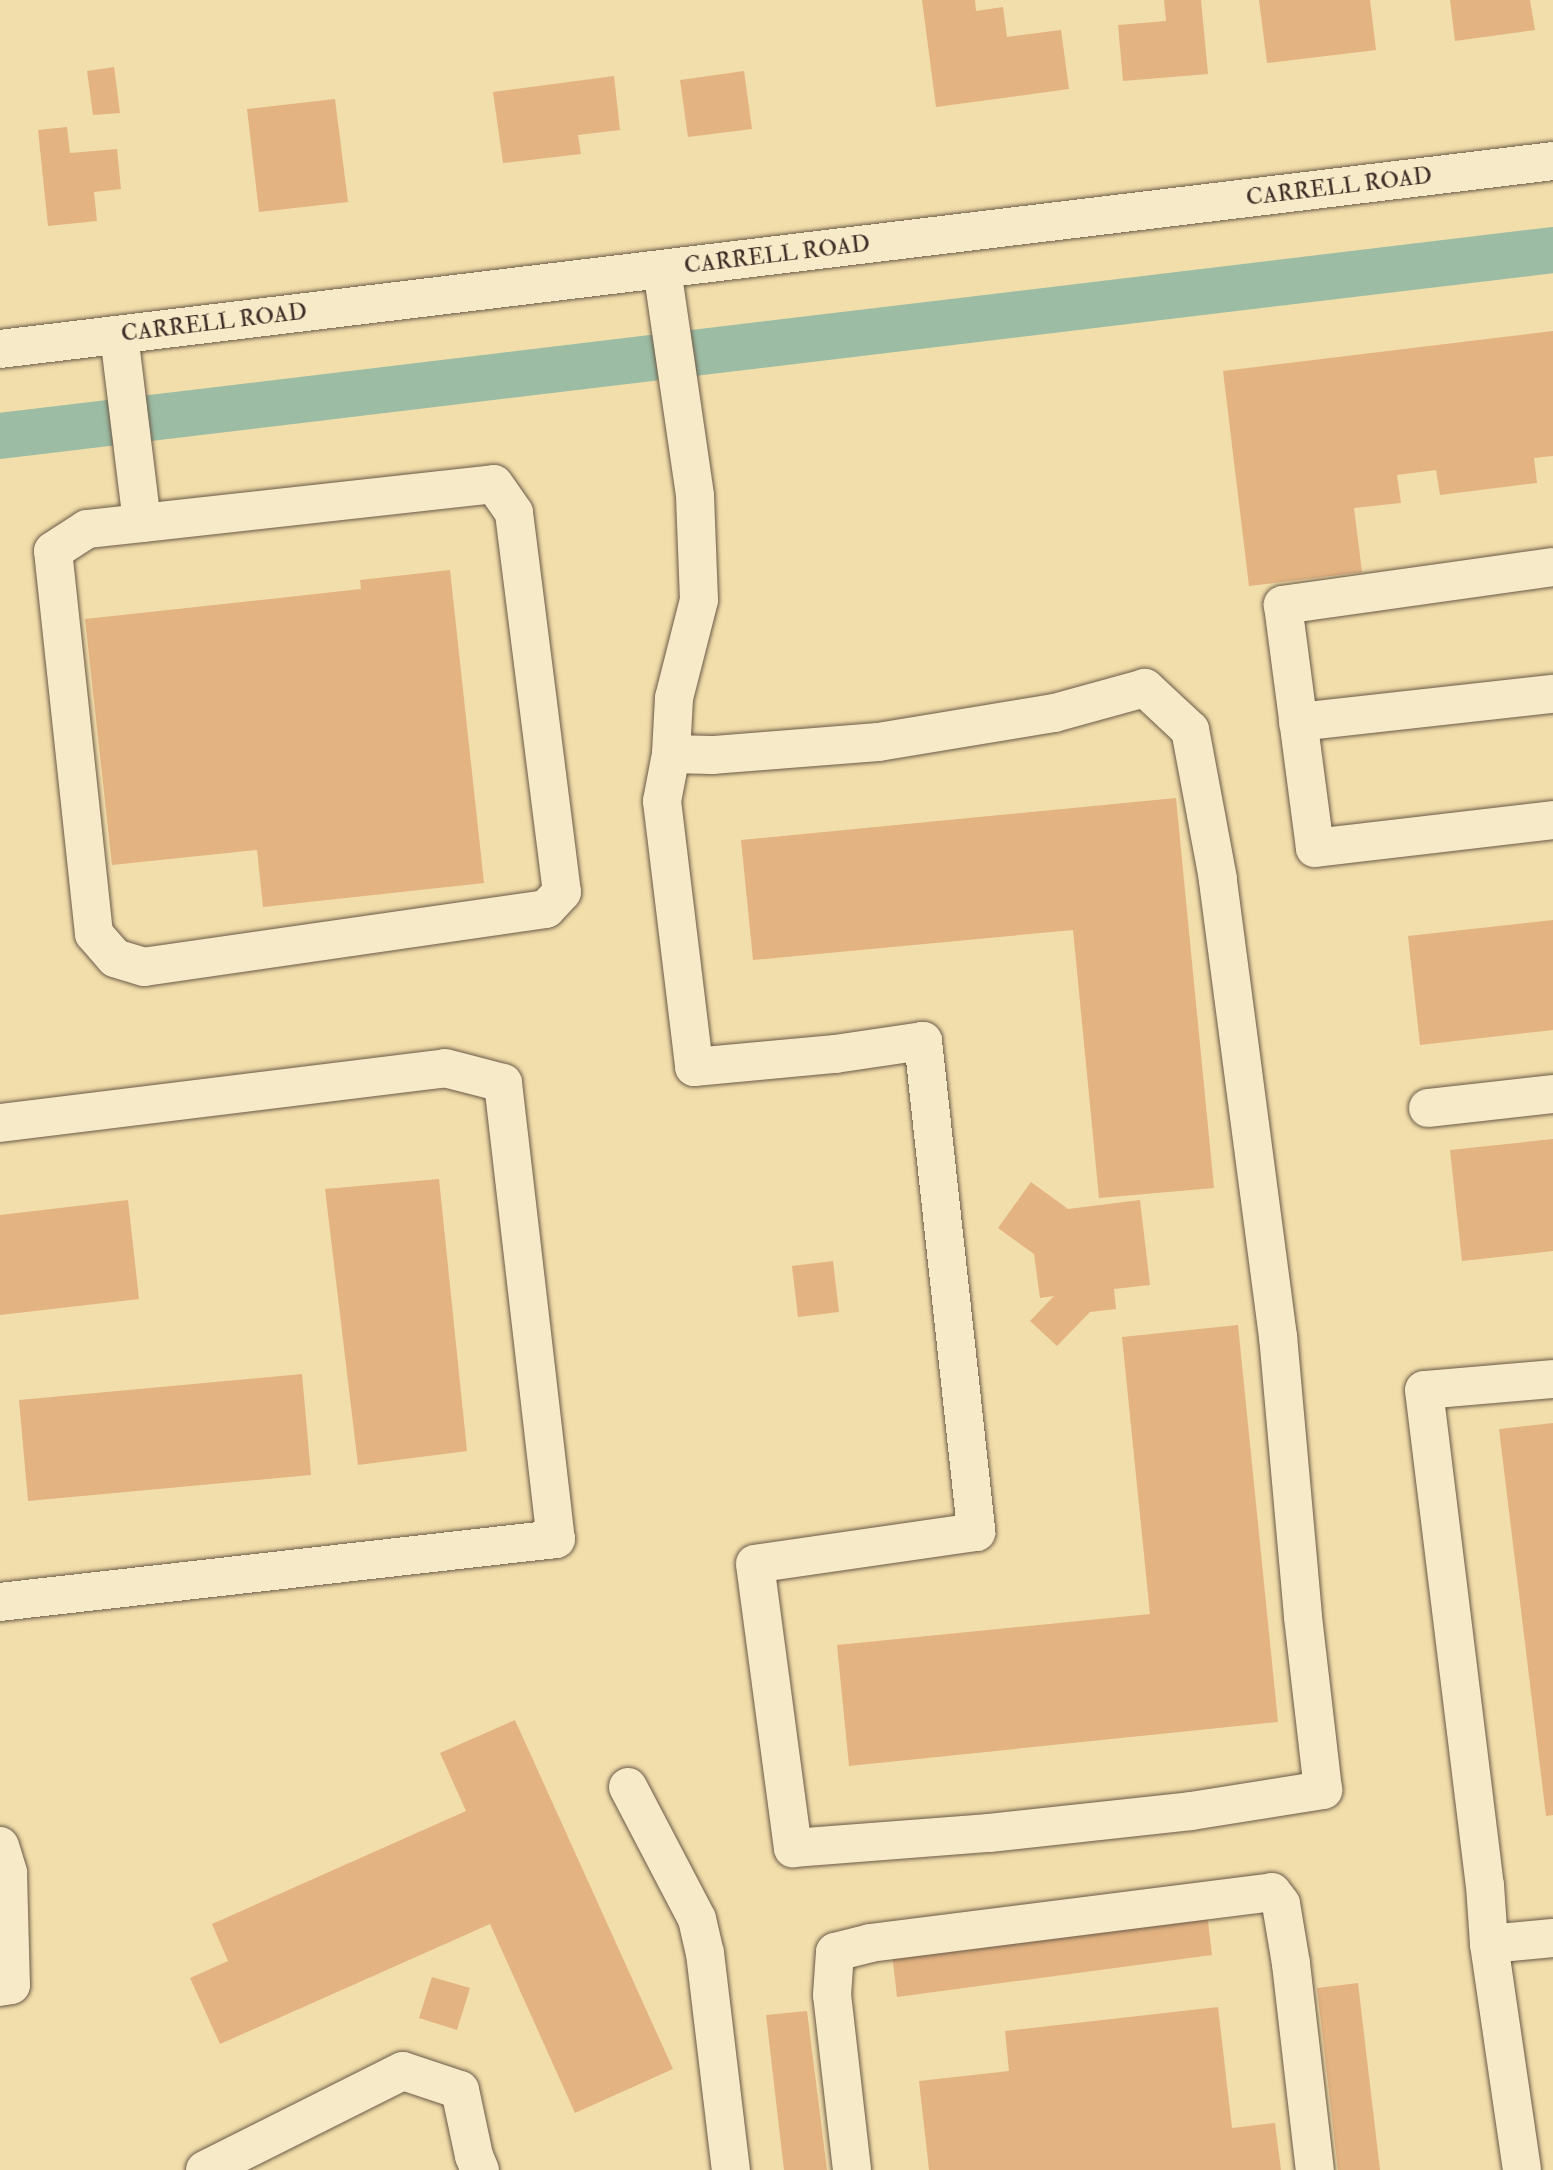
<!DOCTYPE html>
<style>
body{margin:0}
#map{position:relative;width:1553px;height:2170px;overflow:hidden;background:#f2deab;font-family:"IM FELL Double Pica",serif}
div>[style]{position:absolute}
.canal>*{height:46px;margin:-23px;padding:0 23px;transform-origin:23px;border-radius:23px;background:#9cbda4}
.building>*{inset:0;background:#e3b382}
.roads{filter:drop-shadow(0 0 2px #6b5a48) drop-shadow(0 0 2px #6b5a48)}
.minor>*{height:38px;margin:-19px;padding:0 19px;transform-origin:19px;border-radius:19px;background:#f7eac8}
span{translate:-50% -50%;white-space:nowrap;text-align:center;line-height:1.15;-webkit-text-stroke:6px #f7eac8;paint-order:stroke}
.street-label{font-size:23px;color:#3e2e27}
</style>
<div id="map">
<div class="canal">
<i style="left:0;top:436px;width:1564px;rotate:-6.83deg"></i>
</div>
<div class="building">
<i style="clip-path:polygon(922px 0,975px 0,976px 11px,1003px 7px,1007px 37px,1061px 30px,1069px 89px,936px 107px)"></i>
<i style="clip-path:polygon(1164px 0,1201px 0,1208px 74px,1123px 81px,1118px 25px,1166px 21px)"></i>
<i style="clip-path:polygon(1259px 0,1370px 0,1376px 50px,1267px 63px)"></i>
<i style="clip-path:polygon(1450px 0,1530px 0,1535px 30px,1455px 41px)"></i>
<i style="clip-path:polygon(114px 67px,120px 113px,93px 115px,87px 71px)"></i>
<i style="clip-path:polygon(744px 71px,752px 129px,688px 137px,680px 80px)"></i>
<i style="clip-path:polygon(614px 76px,620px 130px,578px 135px,581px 154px,503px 163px,493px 92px)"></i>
<i style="clip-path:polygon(335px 99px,348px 202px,259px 212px,247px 109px)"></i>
<i style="clip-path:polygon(67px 127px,70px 153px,117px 149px,121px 189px,94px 192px,97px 221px,48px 226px,38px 130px)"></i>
<i style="clip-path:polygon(1553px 331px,1553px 456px,1534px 458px,1537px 483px,1440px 495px,1436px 470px,1397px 475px,1401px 503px,1354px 508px,1362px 572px,1249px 586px,1223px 371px)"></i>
<i style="clip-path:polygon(450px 570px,484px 883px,263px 907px,257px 850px,112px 865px,85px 619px,361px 589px,360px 580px)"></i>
<i style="clip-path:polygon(1176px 798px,1214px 1188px,1099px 1198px,1073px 930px,753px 960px,741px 840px)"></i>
<i style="clip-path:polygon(1553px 920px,1553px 1030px,1420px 1045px,1408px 936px)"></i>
<i style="clip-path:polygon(1553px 1139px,1553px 1251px,1462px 1261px,1450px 1150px)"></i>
<i style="clip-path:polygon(439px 1179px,467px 1451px,358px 1465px,325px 1189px)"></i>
<i style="clip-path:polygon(1031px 1182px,1068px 1209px,1140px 1200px,1150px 1285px,1114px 1289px,1116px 1309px,1090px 1312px,1057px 1346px,1030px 1321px,1054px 1296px,1040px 1298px,1034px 1254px,998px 1228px)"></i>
<i style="clip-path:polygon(128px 1200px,139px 1299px,0 1315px,0 1215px)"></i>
<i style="clip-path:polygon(833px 1261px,839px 1312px,798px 1317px,792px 1266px)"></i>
<i style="clip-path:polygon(1238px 1325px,1278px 1722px,849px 1766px,837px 1645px,1150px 1614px,1122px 1337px)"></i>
<i style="clip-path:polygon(302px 1374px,311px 1475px,28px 1501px,19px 1400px)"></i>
<i style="clip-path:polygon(1553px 1423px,1553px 1815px,1546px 1816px,1499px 1429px)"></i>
<i style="clip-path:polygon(515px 1720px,673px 2069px,575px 2113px,490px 1924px,220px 2044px,190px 1978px,228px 1961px,212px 1924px,466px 1811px,440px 1753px)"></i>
<i style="clip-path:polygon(1207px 1913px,1212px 1955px,897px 1997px,892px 1954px)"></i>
<i style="clip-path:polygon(432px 1977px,470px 1988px,457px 2030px,419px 2018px)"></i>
<i style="clip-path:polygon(1358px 1983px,1380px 2170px,1338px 2170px,1317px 1988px)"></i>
<i style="clip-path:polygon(1218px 2007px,1232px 2128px,1275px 2123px,1281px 2170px,929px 2170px,919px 2081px,1009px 2071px,1005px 2031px)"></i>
<i style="clip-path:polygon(807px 2011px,827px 2170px,784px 2170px,766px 2015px)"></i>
</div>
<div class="roads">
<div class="minor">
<i style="left:662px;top:269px;width:229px;rotate:81.7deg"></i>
<i style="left:695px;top:496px;width:104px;rotate:87.8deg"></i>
<i style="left:699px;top:600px;width:101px;rotate:104.3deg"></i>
<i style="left:674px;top:698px;width:56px;rotate:93.1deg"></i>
<i style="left:671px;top:754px;width:48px;rotate:100.8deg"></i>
<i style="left:662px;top:801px;width:268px;rotate:83.1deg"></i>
<i style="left:694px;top:1067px;width:142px;rotate:-5.3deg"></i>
<i style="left:835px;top:1054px;width:89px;rotate:-8.4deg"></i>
<i style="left:923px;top:1041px;width:494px;rotate:83.8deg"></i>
<i style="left:976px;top:1532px;width:223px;rotate:171.8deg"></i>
<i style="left:755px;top:1564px;width:287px;rotate:82.4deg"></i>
<i style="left:793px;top:1848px;width:197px;rotate:-4.4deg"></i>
<i style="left:989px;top:1833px;width:203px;rotate:-6.2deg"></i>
<i style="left:1191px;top:1811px;width:134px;rotate:-9deg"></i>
<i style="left:1323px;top:1790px;width:175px;rotate:-96.6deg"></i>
<i style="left:1303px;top:1616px;width:280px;rotate:-95.1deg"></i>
<i style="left:1278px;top:1337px;width:462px;rotate:-97.5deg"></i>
<i style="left:1218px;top:879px;width:152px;rotate:-100.6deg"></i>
<i style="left:1190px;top:730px;width:62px;rotate:-137deg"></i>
<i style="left:1145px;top:688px;width:94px;rotate:164.6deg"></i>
<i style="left:1054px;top:713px;width:178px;rotate:170.6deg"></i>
<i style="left:878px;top:742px;width:167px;rotate:175.5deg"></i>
<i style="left:712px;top:755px;width:41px;rotate:-178.6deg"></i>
<i style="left:119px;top:335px;width:189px;rotate:83deg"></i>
<i style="left:142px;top:523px;width:354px;rotate:-6.3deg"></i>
<i style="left:494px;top:484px;width:35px;rotate:55deg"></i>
<i style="left:514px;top:513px;width:382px;rotate:82.8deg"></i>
<i style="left:562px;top:892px;width:23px;rotate:133deg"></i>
<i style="left:546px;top:909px;width:406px;rotate:171.8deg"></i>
<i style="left:144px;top:967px;width:30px;rotate:-163deg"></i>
<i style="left:115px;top:958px;width:32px;rotate:-131deg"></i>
<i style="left:94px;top:934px;width:385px;rotate:-96.1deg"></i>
<i style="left:53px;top:551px;width:40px;rotate:-32.9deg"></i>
<i style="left:87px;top:529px;width:55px;rotate:-6.2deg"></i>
<i style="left:0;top:349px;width:1564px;rotate:-6.9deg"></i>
<i style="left:1553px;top:567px;width:273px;rotate:172deg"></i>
<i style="left:1283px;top:605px;width:245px;rotate:82.5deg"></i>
<i style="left:1315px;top:848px;width:240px;rotate:-6.7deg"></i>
<i style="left:1298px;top:722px;width:257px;rotate:-6.3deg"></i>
<i style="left:1428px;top:1108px;width:126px;rotate:-6.4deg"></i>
<i style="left:0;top:1123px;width:448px;rotate:-7deg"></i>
<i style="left:445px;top:1068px;width:60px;rotate:14.5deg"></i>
<i style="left:503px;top:1083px;width:459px;rotate:83.4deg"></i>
<i style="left:556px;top:1539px;width:560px;rotate:173.54deg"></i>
<i style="left:1553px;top:1379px;width:129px;rotate:175.1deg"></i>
<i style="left:1424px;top:1390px;width:499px;rotate:83deg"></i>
<i style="left:1485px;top:1885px;width:59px;rotate:86.1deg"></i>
<i style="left:1489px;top:1944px;width:64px;rotate:-5.4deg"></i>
<i style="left:628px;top:1787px;width:149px;rotate:62.4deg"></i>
<i style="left:697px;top:1919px;width:35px;rotate:77deg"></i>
<i style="left:705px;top:1953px;width:219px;rotate:83.2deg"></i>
<i style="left:0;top:1846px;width:28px;rotate:73deg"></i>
<i style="left:8px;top:1873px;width:112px;rotate:88.5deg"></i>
<i style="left:11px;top:1985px;width:11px;rotate:170deg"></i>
<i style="left:1489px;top:1944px;width:228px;rotate:81.7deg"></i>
<i style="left:205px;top:2170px;width:221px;rotate:-26.6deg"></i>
<i style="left:403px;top:2071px;width:60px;rotate:18.4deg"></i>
<i style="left:460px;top:2090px;width:67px;rotate:78deg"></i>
<i style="left:474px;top:2156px;width:15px;rotate:67deg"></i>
<i style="left:852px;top:2170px;width:176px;rotate:-96.5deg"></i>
<i style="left:832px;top:1995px;width:43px;rotate:-86deg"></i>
<i style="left:835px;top:1952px;width:36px;rotate:-14deg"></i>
<i style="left:870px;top:1943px;width:405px;rotate:-7.2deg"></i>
<i style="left:1272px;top:1892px;width:15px;rotate:53deg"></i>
<i style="left:1281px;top:1904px;width:61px;rotate:80.5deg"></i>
<i style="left:1291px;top:1964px;width:207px;rotate:83.4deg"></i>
</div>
</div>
<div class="street-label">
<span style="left:1339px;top:187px;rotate:-7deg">CARRELL ROAD</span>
<span style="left:777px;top:255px;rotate:-7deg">CARRELL ROAD</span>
<span style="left:214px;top:323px;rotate:-7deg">CARRELL ROAD</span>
</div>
</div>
